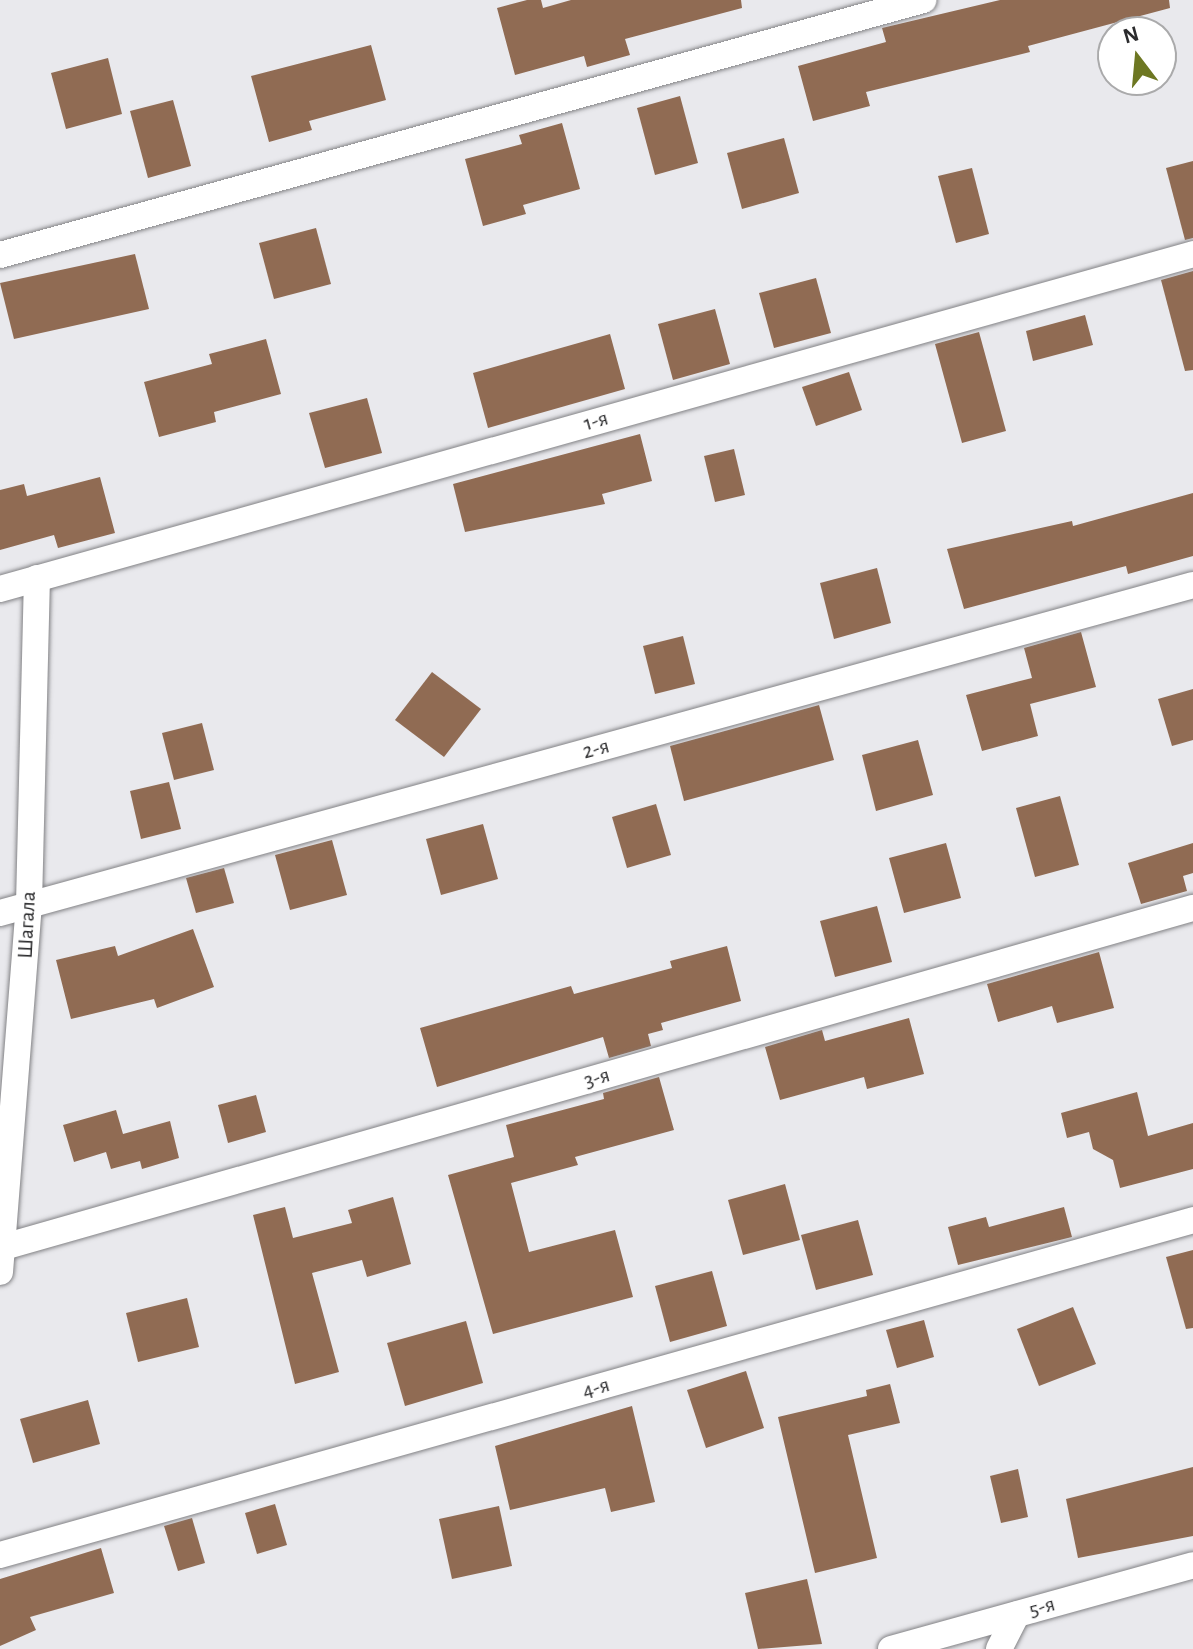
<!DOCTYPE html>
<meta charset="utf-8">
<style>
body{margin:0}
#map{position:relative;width:1193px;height:1649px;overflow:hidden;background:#e9e9ed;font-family:"Alegreya Sans",sans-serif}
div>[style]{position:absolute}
.building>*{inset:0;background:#906b53}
.roads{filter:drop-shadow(0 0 2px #828285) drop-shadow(0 0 2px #828285)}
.street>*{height:26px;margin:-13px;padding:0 13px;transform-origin:13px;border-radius:13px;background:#fff}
span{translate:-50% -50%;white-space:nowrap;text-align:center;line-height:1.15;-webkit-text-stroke:8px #fff;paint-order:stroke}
.street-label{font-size:22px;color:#2b2b2d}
.north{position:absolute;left:1097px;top:16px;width:80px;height:80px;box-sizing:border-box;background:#fff;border:2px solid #aaaaab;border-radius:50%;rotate:344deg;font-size:22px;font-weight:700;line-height:32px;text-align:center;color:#2b2b2d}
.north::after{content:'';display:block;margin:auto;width:28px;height:36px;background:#6d7722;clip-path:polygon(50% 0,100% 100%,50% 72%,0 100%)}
</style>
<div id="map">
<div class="building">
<i style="clip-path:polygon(527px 0,541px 0,543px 8px,571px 0,741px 0,742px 8px,625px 39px,630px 55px,587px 67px,584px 56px,515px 75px,497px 8px)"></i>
<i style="clip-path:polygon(1000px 0,1169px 0,1170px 8px,1028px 46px,1030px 52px,866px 92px,870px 106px,813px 121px,798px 66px,886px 42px,882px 28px)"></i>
<i style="clip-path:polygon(371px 45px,386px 100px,309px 121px,312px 130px,269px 142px,251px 76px)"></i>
<i style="clip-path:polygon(108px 58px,122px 114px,66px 129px,51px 73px)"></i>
<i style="clip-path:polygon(680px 96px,698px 163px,655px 175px,637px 108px)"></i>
<i style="clip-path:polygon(173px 100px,191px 166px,148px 178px,130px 111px)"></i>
<i style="clip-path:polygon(562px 123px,580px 189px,523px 205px,526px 214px,483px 226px,465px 159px,522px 144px,519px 135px)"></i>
<i style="clip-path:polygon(784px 138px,799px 193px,742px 209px,727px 153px)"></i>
<i style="clip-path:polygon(1193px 161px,1193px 238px,1185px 240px,1166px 168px)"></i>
<i style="clip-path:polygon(972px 168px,989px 234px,956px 243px,938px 176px)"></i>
<i style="clip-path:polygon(316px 228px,331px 284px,274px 299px,259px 243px)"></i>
<i style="clip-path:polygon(135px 254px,149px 309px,14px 339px,0 283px)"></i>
<i style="clip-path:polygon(1193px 271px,1193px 370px,1185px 371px,1161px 280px)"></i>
<i style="clip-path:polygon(816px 278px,831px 333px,774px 348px,759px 293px)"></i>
<i style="clip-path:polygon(715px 309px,730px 364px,673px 380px,658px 324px)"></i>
<i style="clip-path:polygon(1085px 315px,1093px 345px,1033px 361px,1026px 331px)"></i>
<i style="clip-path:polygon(979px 332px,1006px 431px,962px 443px,935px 344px)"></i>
<i style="clip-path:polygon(610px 334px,625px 389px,488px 428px,473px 373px)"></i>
<i style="clip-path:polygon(266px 339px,281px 394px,214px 412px,216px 422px,159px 437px,144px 382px,212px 364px,209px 354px)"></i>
<i style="clip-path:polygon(849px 372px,862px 410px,816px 426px,802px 387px)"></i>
<i style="clip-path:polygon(367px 398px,382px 453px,325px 468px,309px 413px)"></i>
<i style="clip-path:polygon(640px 434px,652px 481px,602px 494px,605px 504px,465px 532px,453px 484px)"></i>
<i style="clip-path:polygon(734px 449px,745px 495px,715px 502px,704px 456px)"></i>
<i style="clip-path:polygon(100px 477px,115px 533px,58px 548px,54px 535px,0 550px,0 490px,24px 484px,27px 496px)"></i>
<i style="clip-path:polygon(1193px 493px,1193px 556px,1128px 574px,1126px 566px,964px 609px,947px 549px,1072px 521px,1073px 526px)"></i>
<i style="clip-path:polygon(877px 568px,891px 623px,834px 639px,820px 583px)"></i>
<i style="clip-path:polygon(1081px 632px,1096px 687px,1030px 704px,1038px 736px,982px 751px,966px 695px,1032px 678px,1024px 648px)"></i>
<i style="clip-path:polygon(683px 636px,695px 684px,655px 694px,643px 646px)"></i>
<i style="clip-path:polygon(432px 672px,481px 709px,444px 757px,395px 720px)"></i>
<i style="clip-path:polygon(1193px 689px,1193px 740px,1172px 746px,1158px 699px)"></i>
<i style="clip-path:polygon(819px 705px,834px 760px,684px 801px,670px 746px)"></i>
<i style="clip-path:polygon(202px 723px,214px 770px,174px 780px,162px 733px)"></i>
<i style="clip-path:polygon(918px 740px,933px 795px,876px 811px,862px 755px)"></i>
<i style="clip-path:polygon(169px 782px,181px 829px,141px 839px,130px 791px)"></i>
<i style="clip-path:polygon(1060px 796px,1079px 865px,1035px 877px,1016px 808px)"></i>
<i style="clip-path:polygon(656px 804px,671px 855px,627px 868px,612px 817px)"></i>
<i style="clip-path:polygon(483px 824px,498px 879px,441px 895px,426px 839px)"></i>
<i style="clip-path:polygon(332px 840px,347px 895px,290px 910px,275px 855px)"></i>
<i style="clip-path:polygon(946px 843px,961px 898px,904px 913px,889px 858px)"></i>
<i style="clip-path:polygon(1193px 843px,1193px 873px,1183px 876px,1187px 891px,1141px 904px,1128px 863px)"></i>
<i style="clip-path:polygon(224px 868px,234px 903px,196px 913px,186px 878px)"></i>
<i style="clip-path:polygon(877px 906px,892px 962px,835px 977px,820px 921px)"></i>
<i style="clip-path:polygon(193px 929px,214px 987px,157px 1008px,154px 999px,71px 1019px,56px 960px,115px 946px,118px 956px)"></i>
<i style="clip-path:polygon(727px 946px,741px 1001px,661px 1023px,663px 1030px,648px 1034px,651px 1046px,609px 1058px,603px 1037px,437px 1087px,420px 1028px,571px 986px,574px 994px,672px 968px,670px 961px)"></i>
<i style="clip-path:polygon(1099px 952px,1114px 1008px,1057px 1023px,1052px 1006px,998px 1022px,987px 984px)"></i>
<i style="clip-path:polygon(909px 1018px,924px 1074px,867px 1089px,864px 1077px,780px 1100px,765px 1047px,822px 1030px,825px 1041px)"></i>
<i style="clip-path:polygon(659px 1077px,674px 1130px,575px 1157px,578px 1165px,511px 1183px,529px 1252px,615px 1230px,633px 1297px,493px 1334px,448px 1175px,514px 1157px,506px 1125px,604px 1099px,603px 1093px)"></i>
<i style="clip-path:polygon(1137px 1092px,1148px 1136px,1193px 1123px,1193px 1169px,1120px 1188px,1113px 1160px,1093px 1149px,1089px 1132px,1067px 1138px,1061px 1113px)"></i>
<i style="clip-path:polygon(256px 1095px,266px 1132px,228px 1143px,218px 1105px)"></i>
<i style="clip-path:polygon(116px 1110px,123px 1134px,170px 1121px,179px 1158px,142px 1169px,140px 1161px,111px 1169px,106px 1152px,74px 1162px,63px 1125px)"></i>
<i style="clip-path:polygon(785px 1184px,800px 1240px,743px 1255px,728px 1200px)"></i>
<i style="clip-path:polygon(393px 1197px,411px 1264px,367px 1277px,362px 1260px,312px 1273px,339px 1372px,295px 1384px,253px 1215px,285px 1207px,293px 1238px,352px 1223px,348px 1210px)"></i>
<i style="clip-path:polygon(1064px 1207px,1072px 1237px,958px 1265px,948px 1227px,986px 1217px,989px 1227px)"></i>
<i style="clip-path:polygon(858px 1220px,873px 1275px,816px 1290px,801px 1235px)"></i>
<i style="clip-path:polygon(1193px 1250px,1193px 1328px,1186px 1329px,1166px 1257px)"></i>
<i style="clip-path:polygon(712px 1271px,727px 1326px,670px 1342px,655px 1286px)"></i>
<i style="clip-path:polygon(187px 1298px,199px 1347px,138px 1362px,126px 1313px)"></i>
<i style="clip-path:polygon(1073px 1307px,1096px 1364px,1039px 1386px,1017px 1329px)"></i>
<i style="clip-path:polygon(924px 1320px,934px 1357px,897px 1368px,886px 1330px)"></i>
<i style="clip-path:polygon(466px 1321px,483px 1383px,405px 1406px,387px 1343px)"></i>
<i style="clip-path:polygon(746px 1371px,764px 1428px,706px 1448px,687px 1390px)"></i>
<i style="clip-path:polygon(890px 1384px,900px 1423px,848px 1435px,877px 1558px,815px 1573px,778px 1417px,867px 1396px,866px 1390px)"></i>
<i style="clip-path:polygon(88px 1400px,100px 1444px,33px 1463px,20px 1419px)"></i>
<i style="clip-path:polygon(632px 1406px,655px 1502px,611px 1512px,605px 1488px,510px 1510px,495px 1446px)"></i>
<i style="clip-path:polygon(1193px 1467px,1193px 1536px,1078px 1558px,1066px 1499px)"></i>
<i style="clip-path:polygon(1018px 1469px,1028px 1517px,1001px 1523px,990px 1476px)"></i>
<i style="clip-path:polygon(275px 1504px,287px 1545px,257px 1554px,245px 1513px)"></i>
<i style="clip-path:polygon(499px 1506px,512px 1566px,452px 1579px,439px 1519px)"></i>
<i style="clip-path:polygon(192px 1518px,205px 1563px,178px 1571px,164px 1526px)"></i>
<i style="clip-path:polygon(101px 1548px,114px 1593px,30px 1617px,36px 1630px,0 1646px,0 1579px)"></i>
<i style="clip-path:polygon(807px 1579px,822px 1644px,758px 1649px,745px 1593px)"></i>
</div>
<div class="roads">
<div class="street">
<i style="left:0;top:255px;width:958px;rotate:-15.44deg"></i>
<i style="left:0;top:589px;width:1239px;rotate:-15.68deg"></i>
<i style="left:0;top:913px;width:1237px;rotate:-15.37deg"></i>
<i style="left:0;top:1248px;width:1241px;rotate:-15.91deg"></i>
<i style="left:0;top:1272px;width:369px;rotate:-85.5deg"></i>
<i style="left:29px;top:904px;width:326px;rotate:-88.6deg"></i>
<i style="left:0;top:1555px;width:1239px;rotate:-15.68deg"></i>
<i style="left:891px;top:1649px;width:313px;rotate:-15.5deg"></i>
<i style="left:999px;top:1649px;width:39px;rotate:-63deg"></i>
</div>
</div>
<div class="street-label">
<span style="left:596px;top:421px;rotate:-16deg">1-я</span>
<span style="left:596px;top:749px;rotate:-15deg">2-я</span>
<span style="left:27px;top:925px;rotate:-87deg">Шагала</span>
<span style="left:597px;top:1078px;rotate:-16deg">3-я</span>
<span style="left:596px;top:1388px;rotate:-16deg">4-я</span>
<span style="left:1042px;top:1607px;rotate:-15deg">5-я</span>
</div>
<div class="north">N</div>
</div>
